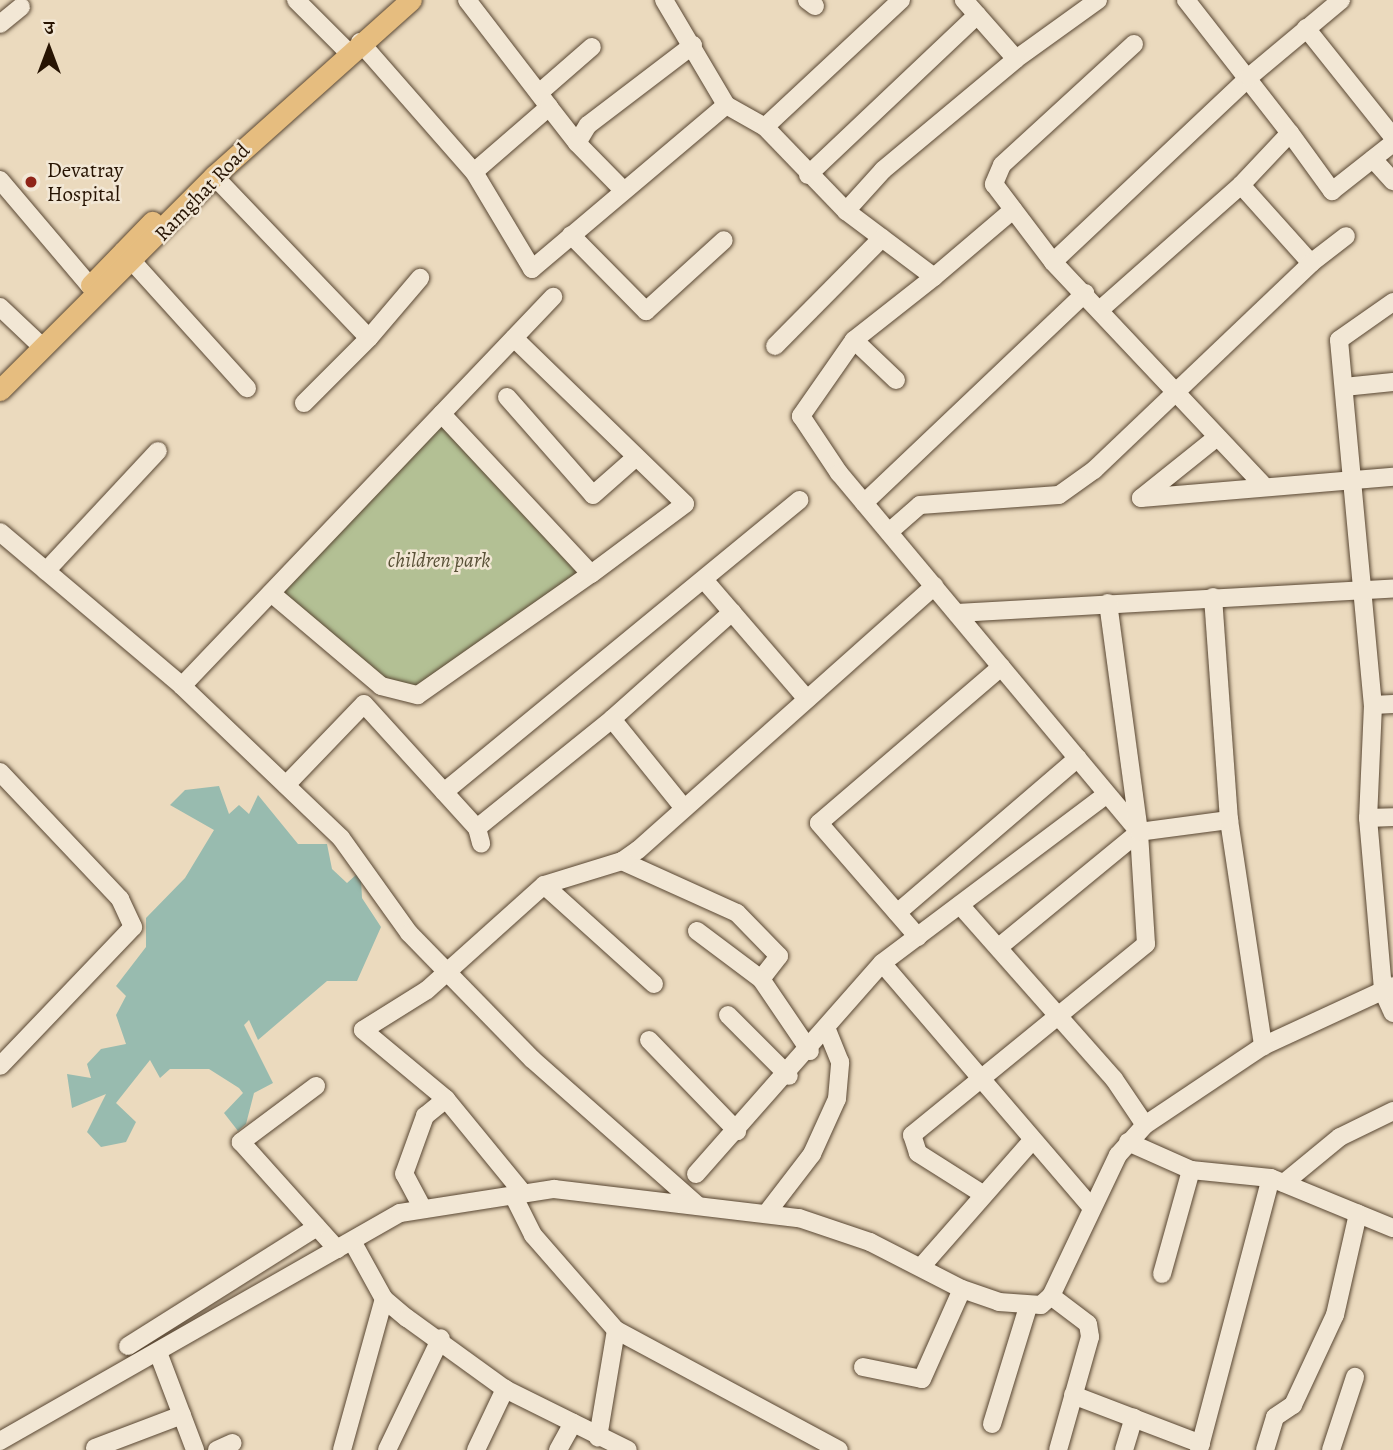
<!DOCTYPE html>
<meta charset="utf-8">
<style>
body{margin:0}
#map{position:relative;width:1393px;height:1450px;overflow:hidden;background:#ebdabe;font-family:Alegreya,"Noto Serif Devanagari",serif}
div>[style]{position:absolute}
.green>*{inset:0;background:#b3c094}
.water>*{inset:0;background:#98bbaf}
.roads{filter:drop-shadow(0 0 2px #584632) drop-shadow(0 0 2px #584632)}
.minor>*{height:18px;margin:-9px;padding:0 9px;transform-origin:9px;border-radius:9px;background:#f2e7d5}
.major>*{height:21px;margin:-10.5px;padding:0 10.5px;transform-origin:10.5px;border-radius:10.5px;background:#e6bd7f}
.dots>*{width:19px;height:19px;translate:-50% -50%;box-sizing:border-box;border:4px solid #f2e7d5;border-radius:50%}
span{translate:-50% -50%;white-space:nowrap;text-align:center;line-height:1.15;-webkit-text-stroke:5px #f2e7d5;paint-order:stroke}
.poi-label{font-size:21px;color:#271403}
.left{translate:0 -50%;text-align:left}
.street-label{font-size:21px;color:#271403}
.park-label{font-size:21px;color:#585036;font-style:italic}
.north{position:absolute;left:14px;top:14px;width:70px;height:70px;-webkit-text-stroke:5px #f2e7d5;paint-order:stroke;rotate:0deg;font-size:19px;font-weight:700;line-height:28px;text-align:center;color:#271403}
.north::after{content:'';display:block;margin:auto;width:24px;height:32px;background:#271403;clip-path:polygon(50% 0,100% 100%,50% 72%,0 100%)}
</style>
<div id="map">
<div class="green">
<i style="clip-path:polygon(442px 414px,591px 574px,426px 689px,381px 686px,271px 593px)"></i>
</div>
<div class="water">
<i style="clip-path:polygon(219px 786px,229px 814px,239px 805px,249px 814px,258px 795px,298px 844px,327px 844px,332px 869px,347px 883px,357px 874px,361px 878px,362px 898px,381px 927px,357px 981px,327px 981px,258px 1040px,249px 1020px,244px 1025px,273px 1083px,254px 1093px,246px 1124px,238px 1131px,224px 1113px,243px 1093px,239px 1088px,209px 1069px,170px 1069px,160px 1078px,150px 1060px,116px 1103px,136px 1122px,126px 1142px,101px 1147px,87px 1132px,106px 1094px,72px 1108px,67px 1074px,91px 1078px,87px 1064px,101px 1049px,126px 1044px,116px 1015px,126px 996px,116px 986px,146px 947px,146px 918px,185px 878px,214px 830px,170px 805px,185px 790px)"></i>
</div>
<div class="roads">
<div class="minor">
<i style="left:296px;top:0;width:74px;rotate:45deg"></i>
<i style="left:467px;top:0;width:135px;rotate:52.5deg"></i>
<i style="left:549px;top:107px;width:99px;rotate:139.1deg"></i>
<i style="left:664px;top:0;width:122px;rotate:59.4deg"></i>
<i style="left:726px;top:105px;width:45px;rotate:29.4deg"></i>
<i style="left:807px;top:0;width:10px;rotate:37deg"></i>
<i style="left:901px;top:0;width:186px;rotate:137deg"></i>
<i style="left:765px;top:127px;width:117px;rotate:46deg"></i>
<i style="left:846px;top:211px;width:110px;rotate:36.9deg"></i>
<i style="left:934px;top:277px;width:102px;rotate:141.8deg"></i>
<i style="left:854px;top:340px;width:93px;rotate:124.9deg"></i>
<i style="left:801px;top:416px;width:69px;rotate:56.3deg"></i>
<i style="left:839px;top:473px;width:468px;rotate:50.1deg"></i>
<i style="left:1139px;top:832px;width:91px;rotate:-7.6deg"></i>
<i style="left:1229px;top:820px;width:229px;rotate:81.4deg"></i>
<i style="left:1186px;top:0;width:169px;rotate:52deg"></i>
<i style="left:1290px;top:133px;width:71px;rotate:133.3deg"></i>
<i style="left:0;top:24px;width:27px;rotate:-39deg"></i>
<i style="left:1306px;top:28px;width:139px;rotate:51.4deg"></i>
<i style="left:360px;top:42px;width:173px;rotate:48.8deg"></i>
<i style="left:474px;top:172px;width:113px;rotate:59.1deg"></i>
<i style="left:532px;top:269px;width:254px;rotate:-40.2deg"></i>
<i style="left:1134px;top:44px;width:179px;rotate:137.5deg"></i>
<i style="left:1002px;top:165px;width:21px;rotate:113deg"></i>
<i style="left:994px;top:184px;width:98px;rotate:52.9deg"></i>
<i style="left:1053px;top:262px;width:308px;rotate:46.7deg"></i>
<i style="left:1016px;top:59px;width:101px;rotate:-35.7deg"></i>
<i style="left:539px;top:93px;width:70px;rotate:-41deg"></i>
<i style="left:549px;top:107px;width:46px;rotate:52.1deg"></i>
<i style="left:577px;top:143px;width:21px;rotate:-59deg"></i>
<i style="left:588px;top:125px;width:132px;rotate:-37.3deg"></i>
<i style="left:1290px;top:133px;width:72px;rotate:54.1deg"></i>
<i style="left:1332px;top:191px;width:78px;rotate:-38.2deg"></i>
<i style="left:577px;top:143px;width:66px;rotate:45.6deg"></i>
<i style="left:1373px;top:159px;width:30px;rotate:48deg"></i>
<i style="left:808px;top:175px;width:233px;rotate:-43.4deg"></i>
<i style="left:214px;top:176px;width:224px;rotate:46.3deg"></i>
<i style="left:369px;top:338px;width:92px;rotate:135deg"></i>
<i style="left:0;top:180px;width:139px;rotate:49.7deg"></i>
<i style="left:846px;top:211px;width:55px;rotate:-47.9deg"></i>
<i style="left:883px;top:170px;width:173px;rotate:-39.8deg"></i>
<i style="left:1016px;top:59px;width:79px;rotate:-131.4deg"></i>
<i style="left:571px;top:235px;width:107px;rotate:45.4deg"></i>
<i style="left:646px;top:311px;width:105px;rotate:-42.3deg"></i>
<i style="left:123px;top:251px;width:185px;rotate:47.9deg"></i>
<i style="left:1053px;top:262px;width:270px;rotate:-43.3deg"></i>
<i style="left:1249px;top:77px;width:120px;rotate:-39.9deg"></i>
<i style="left:934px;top:277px;width:104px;rotate:-40.3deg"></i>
<i style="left:1393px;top:302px;width:66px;rotate:144.9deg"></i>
<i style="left:1339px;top:340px;width:367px;rotate:84.7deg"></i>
<i style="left:1373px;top:705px;width:113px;rotate:92.5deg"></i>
<i style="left:1368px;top:818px;width:174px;rotate:85deg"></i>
<i style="left:1383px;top:991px;width:24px;rotate:66deg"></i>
<i style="left:0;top:307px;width:50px;rotate:43.4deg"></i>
<i style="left:1102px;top:308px;width:186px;rotate:-41.5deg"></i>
<i style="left:1241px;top:185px;width:105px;rotate:48.1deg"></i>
<i style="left:1311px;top:263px;width:44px;rotate:-37.6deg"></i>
<i style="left:369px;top:338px;width:79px;rotate:-49.6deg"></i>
<i style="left:514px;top:338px;width:238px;rotate:44.1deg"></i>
<i style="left:685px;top:504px;width:117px;rotate:143.3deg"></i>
<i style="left:854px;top:340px;width:58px;rotate:43.6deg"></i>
<i style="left:775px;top:346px;width:152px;rotate:-45.3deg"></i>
<i style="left:1344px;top:387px;width:49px;rotate:-5.8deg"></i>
<i style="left:507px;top:397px;width:130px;rotate:48.7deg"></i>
<i style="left:593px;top:495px;width:56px;rotate:-41.4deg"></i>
<i style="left:1141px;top:498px;width:253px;rotate:-4.8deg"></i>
<i style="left:1141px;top:498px;width:96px;rotate:-38.7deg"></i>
<i style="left:864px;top:503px;width:305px;rotate:-43.5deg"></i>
<i style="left:0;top:532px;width:238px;rotate:40.2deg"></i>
<i style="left:182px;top:686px;width:538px;rotate:-46.36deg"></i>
<i style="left:889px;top:532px;width:41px;rotate:-41.1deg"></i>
<i style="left:920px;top:505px;width:139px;rotate:-4.1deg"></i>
<i style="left:1059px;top:495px;width:43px;rotate:-35.5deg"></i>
<i style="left:1094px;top:470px;width:300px;rotate:-43.6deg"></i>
<i style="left:46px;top:571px;width:164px;rotate:-47deg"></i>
<i style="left:705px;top:581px;width:156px;rotate:49.2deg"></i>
<i style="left:271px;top:593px;width:144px;rotate:40.2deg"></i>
<i style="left:381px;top:686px;width:38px;rotate:14deg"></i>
<i style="left:418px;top:695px;width:211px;rotate:-35deg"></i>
<i style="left:591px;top:574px;width:219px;rotate:-133deg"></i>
<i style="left:1213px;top:597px;width:224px;rotate:85.9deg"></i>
<i style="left:957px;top:613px;width:437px;rotate:-3.2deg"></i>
<i style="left:182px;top:686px;width:220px;rotate:43.7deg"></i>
<i style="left:341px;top:838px;width:117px;rotate:54.4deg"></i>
<i style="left:409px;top:933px;width:176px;rotate:45.7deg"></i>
<i style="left:532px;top:1059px;width:222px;rotate:41.5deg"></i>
<i style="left:1373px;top:705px;width:20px;rotate:-3deg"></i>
<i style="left:0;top:772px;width:175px;rotate:46.6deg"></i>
<i style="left:120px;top:899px;width:31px;rotate:65deg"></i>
<i style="left:133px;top:927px;width:192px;rotate:133.7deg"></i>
<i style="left:286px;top:785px;width:112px;rotate:-46.1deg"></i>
<i style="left:364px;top:704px;width:168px;rotate:47.7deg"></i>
<i style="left:477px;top:828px;width:16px;rotate:75deg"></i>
<i style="left:444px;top:792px;width:460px;rotate:-39.4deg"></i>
<i style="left:683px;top:807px;width:113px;rotate:-128.9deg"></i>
<i style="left:612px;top:719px;width:161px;rotate:-41.7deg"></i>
<i style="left:1368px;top:818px;width:25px;rotate:-2deg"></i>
<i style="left:477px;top:828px;width:174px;rotate:-38.9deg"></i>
<i style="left:622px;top:861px;width:126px;rotate:24.3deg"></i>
<i style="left:737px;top:913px;width:60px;rotate:45.7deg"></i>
<i style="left:779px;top:956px;width:29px;rotate:128deg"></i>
<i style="left:544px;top:885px;width:148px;rotate:42deg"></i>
<i style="left:960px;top:905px;width:232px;rotate:48.5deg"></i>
<i style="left:1114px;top:1079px;width:55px;rotate:56deg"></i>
<i style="left:897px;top:913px;width:238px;rotate:-40.6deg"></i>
<i style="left:697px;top:931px;width:80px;rotate:36.9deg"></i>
<i style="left:761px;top:979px;width:87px;rotate:55.8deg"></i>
<i style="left:918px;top:937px;width:151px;rotate:-131deg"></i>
<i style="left:819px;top:823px;width:240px;rotate:-40.6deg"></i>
<i style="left:999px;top:947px;width:181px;rotate:-39.4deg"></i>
<i style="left:882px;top:963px;width:320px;rotate:49.4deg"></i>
<i style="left:728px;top:1015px;width:86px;rotate:45deg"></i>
<i style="left:649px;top:1040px;width:127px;rotate:46deg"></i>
<i style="left:316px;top:1086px;width:94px;rotate:143.3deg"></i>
<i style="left:241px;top:1142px;width:144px;rotate:48.1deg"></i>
<i style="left:1128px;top:1142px;width:69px;rotate:24deg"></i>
<i style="left:1191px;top:1170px;width:80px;rotate:5.7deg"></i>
<i style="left:1271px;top:1178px;width:132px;rotate:22.3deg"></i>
<i style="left:696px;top:1174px;width:281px;rotate:-48.6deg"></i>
<i style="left:882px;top:963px;width:281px;rotate:-36.9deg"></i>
<i style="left:1284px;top:1183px;width:72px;rotate:-39.4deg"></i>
<i style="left:1340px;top:1137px;width:59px;rotate:-26.1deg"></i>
<i style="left:523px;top:1193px;width:122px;rotate:-129.3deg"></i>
<i style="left:446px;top:1099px;width:108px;rotate:-140.3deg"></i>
<i style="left:363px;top:1030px;width:75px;rotate:-32deg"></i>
<i style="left:427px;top:990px;width:157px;rotate:-41.9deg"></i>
<i style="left:544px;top:885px;width:82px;rotate:-17.1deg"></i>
<i style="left:622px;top:861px;width:19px;rotate:-35deg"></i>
<i style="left:638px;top:850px;width:397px;rotate:-41.7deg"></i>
<i style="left:981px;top:1193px;width:75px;rotate:-147.6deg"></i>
<i style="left:918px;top:1153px;width:19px;rotate:-108deg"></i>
<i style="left:912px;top:1135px;width:302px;rotate:-39.2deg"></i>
<i style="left:1146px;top:944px;width:112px;rotate:-93.6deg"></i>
<i style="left:1139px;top:832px;width:231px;rotate:-97.7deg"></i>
<i style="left:513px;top:1195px;width:45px;rotate:63.4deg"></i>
<i style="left:533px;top:1235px;width:126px;rotate:48.9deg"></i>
<i style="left:616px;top:1330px;width:109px;rotate:99.5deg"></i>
<i style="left:423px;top:1209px;width:40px;rotate:-118deg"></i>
<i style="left:404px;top:1174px;width:62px;rotate:-70.1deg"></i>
<i style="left:425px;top:1116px;width:27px;rotate:-39deg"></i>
<i style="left:766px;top:1214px;width:76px;rotate:-52.5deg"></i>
<i style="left:812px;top:1154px;width:60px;rotate:-65.6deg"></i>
<i style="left:837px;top:1099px;width:37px;rotate:-85deg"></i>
<i style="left:840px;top:1062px;width:32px;rotate:-112deg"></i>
<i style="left:352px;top:1241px;width:66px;rotate:61.1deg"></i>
<i style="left:384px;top:1299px;width:30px;rotate:40deg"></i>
<i style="left:407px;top:1318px;width:121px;rotate:35.9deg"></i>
<i style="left:505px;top:1389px;width:137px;rotate:26.4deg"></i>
<i style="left:921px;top:1267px;width:165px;rotate:-48.7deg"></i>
<i style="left:1162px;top:1274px;width:108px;rotate:-74.4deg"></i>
<i style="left:1051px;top:1296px;width:46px;rotate:37.1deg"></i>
<i style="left:1088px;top:1324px;width:13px;rotate:81deg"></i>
<i style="left:1090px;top:1337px;width:117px;rotate:105.8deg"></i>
<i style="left:616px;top:1330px;width:253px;rotate:28.3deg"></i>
<i style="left:128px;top:1346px;width:223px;rotate:-32.2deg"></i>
<i style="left:159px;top:1355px;width:102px;rotate:69.2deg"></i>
<i style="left:863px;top:1367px;width:60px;rotate:11.5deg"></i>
<i style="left:922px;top:1379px;width:98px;rotate:-66deg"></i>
<i style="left:1073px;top:1395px;width:137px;rotate:20.9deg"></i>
<i style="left:992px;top:1424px;width:122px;rotate:-72.9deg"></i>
<i style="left:0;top:1441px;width:460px;rotate:-29.7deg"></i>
<i style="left:400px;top:1213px;width:156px;rotate:-8.9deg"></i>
<i style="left:554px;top:1189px;width:247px;rotate:6.8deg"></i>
<i style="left:799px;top:1218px;width:75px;rotate:18.7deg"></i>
<i style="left:870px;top:1242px;width:103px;rotate:27.1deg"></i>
<i style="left:962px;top:1289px;width:39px;rotate:19deg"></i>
<i style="left:999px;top:1302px;width:42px;rotate:4.1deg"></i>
<i style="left:1041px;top:1305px;width:13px;rotate:-42deg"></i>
<i style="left:1051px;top:1296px;width:156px;rotate:-64.6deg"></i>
<i style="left:1118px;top:1155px;width:40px;rotate:-48deg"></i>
<i style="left:1145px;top:1125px;width:142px;rotate:-33.8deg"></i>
<i style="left:1263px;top:1046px;width:143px;rotate:-24.8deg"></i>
<i style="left:95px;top:1448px;width:93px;rotate:-20.8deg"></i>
<i style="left:217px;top:1450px;width:17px;rotate:-24deg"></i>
<i style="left:342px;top:1450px;width:157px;rotate:-74.5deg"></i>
<i style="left:387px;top:1450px;width:124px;rotate:-64.3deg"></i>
<i style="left:476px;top:1450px;width:68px;rotate:-64.6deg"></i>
<i style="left:558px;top:1450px;width:31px;rotate:-61deg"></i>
<i style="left:1124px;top:1450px;width:34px;rotate:-73deg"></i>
<i style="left:1199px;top:1450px;width:281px;rotate:-75.2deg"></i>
<i style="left:1265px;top:1450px;width:34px;rotate:-73deg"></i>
<i style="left:1275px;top:1417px;width:22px;rotate:-34deg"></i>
<i style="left:1293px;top:1405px;width:99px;rotate:-65deg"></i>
<i style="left:1335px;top:1315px;width:104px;rotate:-77.2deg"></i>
<i style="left:1331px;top:1450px;width:77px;rotate:-71.8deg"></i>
</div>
<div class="major">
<i style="left:91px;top:285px;width:88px;rotate:-45.9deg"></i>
<i style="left:0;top:390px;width:303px;rotate:-45deg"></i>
<i style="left:214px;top:176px;width:264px;rotate:-41.8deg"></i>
</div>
</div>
<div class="dots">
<i style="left:31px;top:182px;background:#8f2418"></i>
</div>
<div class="poi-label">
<span class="left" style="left:47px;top:182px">Devatray<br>Hospital</span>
</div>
<div class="street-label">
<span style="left:202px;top:192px;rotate:-46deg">Ramghat Road</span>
</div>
<div class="park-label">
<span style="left:439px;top:560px">children park</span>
</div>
<div class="north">उ</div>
</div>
